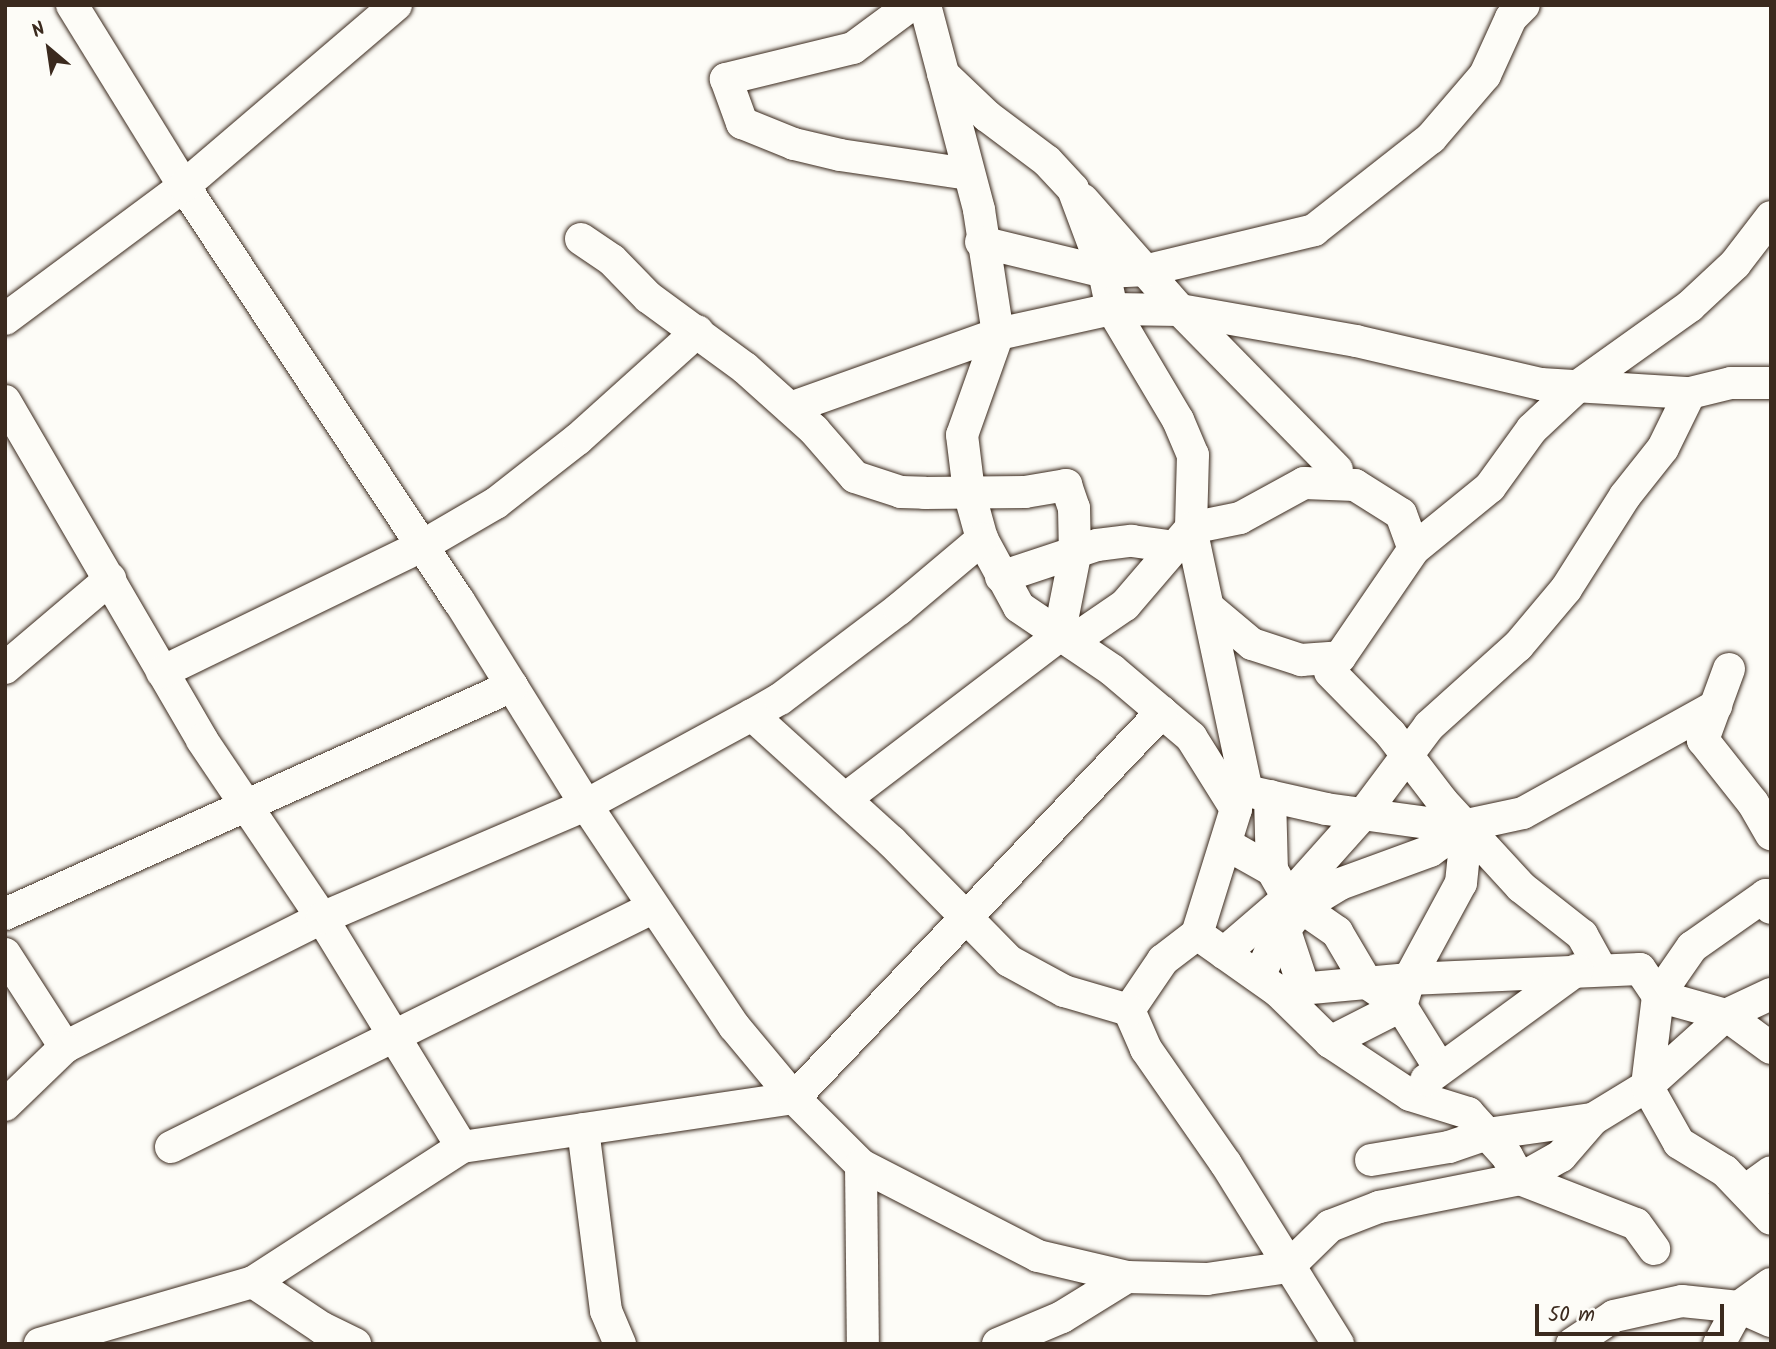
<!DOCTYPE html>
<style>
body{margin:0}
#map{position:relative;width:1776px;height:1349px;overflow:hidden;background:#fdfcf7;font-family:Kalam,sans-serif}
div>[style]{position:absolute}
.roads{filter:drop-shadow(0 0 2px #3b2a1e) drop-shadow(0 0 2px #3b2a1e)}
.minor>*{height:32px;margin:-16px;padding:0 16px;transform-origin:16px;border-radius:16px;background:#fdfcf7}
span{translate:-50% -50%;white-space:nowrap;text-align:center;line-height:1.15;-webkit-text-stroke:5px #fdfcf7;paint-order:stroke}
.frame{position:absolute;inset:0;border:7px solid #3b2a1e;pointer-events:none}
.north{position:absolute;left:14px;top:14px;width:70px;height:70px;-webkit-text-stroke:5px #fdfcf7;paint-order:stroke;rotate:331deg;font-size:19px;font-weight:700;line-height:28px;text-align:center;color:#3b2a1e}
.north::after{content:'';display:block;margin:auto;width:24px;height:32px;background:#3b2a1e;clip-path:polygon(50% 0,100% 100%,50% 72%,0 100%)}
.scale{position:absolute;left:1535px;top:1304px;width:189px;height:32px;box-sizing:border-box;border:4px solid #3b2a1e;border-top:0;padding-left:9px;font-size:21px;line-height:24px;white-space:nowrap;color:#3b2a1e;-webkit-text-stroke:5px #fdfcf7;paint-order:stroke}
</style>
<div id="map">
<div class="roads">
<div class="minor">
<i style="left:72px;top:5px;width:213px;rotate:58.3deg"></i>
<i style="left:184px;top:186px;width:498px;rotate:56.5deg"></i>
<i style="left:459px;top:601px;width:240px;rotate:58.1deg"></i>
<i style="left:586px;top:805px;width:266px;rotate:56.2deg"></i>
<i style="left:734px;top:1026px;width:94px;rotate:50.2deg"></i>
<i style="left:794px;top:1098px;width:95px;rotate:45deg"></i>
<i style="left:861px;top:1165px;width:199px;rotate:27.2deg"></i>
<i style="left:1038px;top:1256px;width:91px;rotate:13.3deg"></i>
<i style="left:1127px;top:1277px;width:80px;rotate:1.4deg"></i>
<i style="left:1207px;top:1279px;width:82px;rotate:-8.4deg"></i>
<i style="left:1288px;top:1267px;width:59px;rotate:-44.3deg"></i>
<i style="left:1330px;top:1226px;width:53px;rotate:-21.2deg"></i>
<i style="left:1379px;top:1207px;width:144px;rotate:-11.2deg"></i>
<i style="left:1520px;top:1179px;width:47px;rotate:-29.3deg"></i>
<i style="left:1561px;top:1156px;width:49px;rotate:-49.1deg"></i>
<i style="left:1593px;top:1119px;width:63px;rotate:-31.4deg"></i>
<i style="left:1647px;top:1086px;width:106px;rotate:-41.9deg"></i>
<i style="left:1726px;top:1015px;width:50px;rotate:-25deg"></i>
<i style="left:911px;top:5px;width:72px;rotate:143.4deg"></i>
<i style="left:853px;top:48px;width:131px;rotate:166.3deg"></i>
<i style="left:726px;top:79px;width:47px;rotate:70deg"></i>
<i style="left:742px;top:123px;width:56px;rotate:22deg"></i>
<i style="left:794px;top:144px;width:47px;rotate:13.4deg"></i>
<i style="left:840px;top:155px;width:130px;rotate:8.4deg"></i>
<i style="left:925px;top:5px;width:212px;rotate:75.2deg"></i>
<i style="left:979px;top:210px;width:125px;rotate:81.3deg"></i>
<i style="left:998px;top:334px;width:107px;rotate:109.6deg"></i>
<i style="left:962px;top:435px;width:57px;rotate:83deg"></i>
<i style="left:969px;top:492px;width:49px;rotate:74.5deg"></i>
<i style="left:982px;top:539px;width:77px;rotate:61.4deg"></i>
<i style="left:1019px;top:607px;width:112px;rotate:34.1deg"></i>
<i style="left:1112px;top:670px;width:104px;rotate:40.3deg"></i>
<i style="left:1191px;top:737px;width:85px;rotate:58deg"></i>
<i style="left:1236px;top:809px;width:131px;rotate:107.3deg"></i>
<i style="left:1197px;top:934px;width:43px;rotate:142.6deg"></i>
<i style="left:1163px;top:960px;width:60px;rotate:124.2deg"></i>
<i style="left:1129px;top:1010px;width:43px;rotate:66.4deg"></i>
<i style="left:1146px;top:1049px;width:140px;rotate:55.2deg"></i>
<i style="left:1226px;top:1164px;width:212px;rotate:58.1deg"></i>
<i style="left:943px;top:74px;width:61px;rotate:43.7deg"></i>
<i style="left:987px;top:116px;width:75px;rotate:36.9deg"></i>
<i style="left:1047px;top:161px;width:38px;rotate:47deg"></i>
<i style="left:1073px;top:189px;width:89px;rotate:69.5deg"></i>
<i style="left:1104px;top:272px;width:38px;rotate:78deg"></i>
<i style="left:1112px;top:309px;width:129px;rotate:59.3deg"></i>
<i style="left:1178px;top:420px;width:38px;rotate:67deg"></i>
<i style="left:1193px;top:455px;width:73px;rotate:91.6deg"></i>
<i style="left:1191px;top:528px;width:269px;rotate:78deg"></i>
<i style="left:1247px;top:791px;width:81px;rotate:12.8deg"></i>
<i style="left:1326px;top:809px;width:133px;rotate:7.8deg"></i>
<i style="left:1458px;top:827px;width:66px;rotate:-12.2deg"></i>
<i style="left:1523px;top:813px;width:221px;rotate:-29deg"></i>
<i style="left:1083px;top:200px;width:147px;rotate:48.6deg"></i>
<i style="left:1180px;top:310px;width:224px;rotate:45.5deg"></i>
<i style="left:581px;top:239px;width:37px;rotate:34deg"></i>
<i style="left:612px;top:260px;width:52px;rotate:45.8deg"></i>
<i style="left:648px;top:297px;width:120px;rotate:36.2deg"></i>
<i style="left:745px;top:368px;width:93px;rotate:41.9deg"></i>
<i style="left:814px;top:430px;width:62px;rotate:48.9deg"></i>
<i style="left:855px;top:477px;width:48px;rotate:18.1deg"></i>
<i style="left:901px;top:492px;width:24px;rotate:2deg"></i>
<i style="left:925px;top:493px;width:100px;rotate:-0.6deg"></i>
<i style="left:1025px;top:492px;width:42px;rotate:-9.7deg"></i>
<i style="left:1066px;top:485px;width:24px;rotate:71deg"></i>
<i style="left:1074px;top:508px;width:47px;rotate:88.8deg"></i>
<i style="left:1075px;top:555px;width:83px;rotate:101.2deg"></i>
<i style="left:1059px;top:636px;width:269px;rotate:142.7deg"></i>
<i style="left:981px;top:242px;width:127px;rotate:13.7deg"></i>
<i style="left:1104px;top:272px;width:44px;rotate:-2.6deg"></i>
<i style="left:1148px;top:270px;width:171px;rotate:-13.5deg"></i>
<i style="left:1314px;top:230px;width:149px;rotate:-38.2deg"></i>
<i style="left:1431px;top:138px;width:83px;rotate:-49.4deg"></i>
<i style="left:1485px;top:75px;width:63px;rotate:-65.5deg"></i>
<i style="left:1511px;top:18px;width:18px;rotate:-45deg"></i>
<i style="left:5px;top:319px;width:223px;rotate:-36.6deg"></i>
<i style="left:184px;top:186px;width:279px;rotate:-40.5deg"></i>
<i style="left:5px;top:401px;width:392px;rotate:59.8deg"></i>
<i style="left:202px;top:740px;width:215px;rotate:56deg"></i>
<i style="left:322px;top:918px;width:268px;rotate:58.6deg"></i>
<i style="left:462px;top:1147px;width:249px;rotate:147.1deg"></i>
<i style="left:253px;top:1282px;width:222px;rotate:163.8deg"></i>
<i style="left:790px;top:408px;width:221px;rotate:-19.6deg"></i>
<i style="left:998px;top:334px;width:117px;rotate:-12.4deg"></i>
<i style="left:1112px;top:309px;width:68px;rotate:0.8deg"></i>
<i style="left:1180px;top:310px;width:179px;rotate:10deg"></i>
<i style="left:1356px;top:341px;width:190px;rotate:13.1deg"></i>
<i style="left:1541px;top:384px;width:149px;rotate:3.5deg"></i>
<i style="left:1690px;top:393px;width:42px;rotate:-13.7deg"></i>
<i style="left:1731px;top:383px;width:40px"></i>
<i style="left:1001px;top:577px;width:101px;rotate:-18.4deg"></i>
<i style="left:1097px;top:545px;width:35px;rotate:-7deg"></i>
<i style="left:1132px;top:541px;width:42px;rotate:8.1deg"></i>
<i style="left:1209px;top:608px;width:56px;rotate:39.9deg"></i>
<i style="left:1252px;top:644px;width:52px;rotate:18.1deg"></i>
<i style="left:1301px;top:660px;width:39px;rotate:-4deg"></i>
<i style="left:1340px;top:657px;width:131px;rotate:-55.6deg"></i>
<i style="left:1414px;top:549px;width:98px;rotate:-39.2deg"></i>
<i style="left:1490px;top:487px;width:72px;rotate:-54.1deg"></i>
<i style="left:1532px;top:429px;width:63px;rotate:-43.1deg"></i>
<i style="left:1578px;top:386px;width:138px;rotate:-35.5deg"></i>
<i style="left:1690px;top:306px;width:62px;rotate:-43deg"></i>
<i style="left:1735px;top:264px;width:59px;rotate:-52.5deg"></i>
<i style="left:1087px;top:631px;width:46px;rotate:-34.4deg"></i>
<i style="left:1125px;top:605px;width:101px;rotate:-49.4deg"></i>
<i style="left:1191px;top:528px;width:50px;rotate:-11.5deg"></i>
<i style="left:1240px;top:518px;width:73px;rotate:-28.7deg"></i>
<i style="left:1304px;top:483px;width:51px;rotate:2.2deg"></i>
<i style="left:1355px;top:485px;width:54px;rotate:32.2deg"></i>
<i style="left:1401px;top:514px;width:37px;rotate:70deg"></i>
<i style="left:5px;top:668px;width:138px;rotate:-40.3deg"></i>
<i style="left:1729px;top:669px;width:76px;rotate:110.1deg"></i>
<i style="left:1703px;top:740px;width:80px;rotate:51.6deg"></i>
<i style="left:1753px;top:803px;width:36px;rotate:60deg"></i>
<i style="left:162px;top:672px;width:289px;rotate:-25.9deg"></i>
<i style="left:422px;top:546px;width:86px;rotate:-30.2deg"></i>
<i style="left:496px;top:503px;width:104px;rotate:-38deg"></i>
<i style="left:578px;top:439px;width:161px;rotate:-42deg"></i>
<i style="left:1330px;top:672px;width:86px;rotate:45.5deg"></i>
<i style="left:1390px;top:733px;width:86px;rotate:52.6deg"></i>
<i style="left:1442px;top:801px;width:117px;rotate:47.4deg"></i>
<i style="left:1521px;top:887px;width:78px;rotate:38.2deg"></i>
<i style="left:1582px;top:935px;width:38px;rotate:61deg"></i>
<i style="left:752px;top:715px;width:188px;rotate:42.2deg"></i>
<i style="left:891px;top:841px;width:168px;rotate:45.5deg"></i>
<i style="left:1009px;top:961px;width:63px;rotate:28.6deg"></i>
<i style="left:1064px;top:991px;width:68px;rotate:16.3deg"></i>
<i style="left:1270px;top:796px;width:74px;rotate:88.5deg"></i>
<i style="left:1226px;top:844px;width:53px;rotate:29.5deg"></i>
<i style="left:1272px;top:870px;width:32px;rotate:60deg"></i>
<i style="left:1288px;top:898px;width:60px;rotate:34.8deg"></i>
<i style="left:1337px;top:932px;width:59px;rotate:59.5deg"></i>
<i style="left:1367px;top:983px;width:41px;rotate:34.1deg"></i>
<i style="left:1401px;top:1006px;width:72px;rotate:58.1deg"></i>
<i style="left:1771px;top:908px;width:14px;rotate:-111deg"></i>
<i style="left:1766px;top:895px;width:90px;rotate:144.9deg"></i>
<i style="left:1692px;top:947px;width:60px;rotate:124.8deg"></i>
<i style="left:1658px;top:996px;width:91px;rotate:97deg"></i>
<i style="left:1647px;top:1086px;width:65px;rotate:60.7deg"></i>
<i style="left:1679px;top:1143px;width:54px;rotate:31.3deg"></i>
<i style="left:1725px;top:1171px;width:66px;rotate:46.2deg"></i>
<i style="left:5px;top:914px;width:556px;rotate:-24.21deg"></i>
<i style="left:1284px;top:928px;width:63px;rotate:71.6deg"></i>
<i style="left:1207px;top:941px;width:87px;rotate:35.2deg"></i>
<i style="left:1278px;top:991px;width:73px;rotate:44.4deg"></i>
<i style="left:1330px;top:1042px;width:96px;rotate:33.5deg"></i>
<i style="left:1410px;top:1095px;width:61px;rotate:17.2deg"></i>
<i style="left:1468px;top:1113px;width:58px;rotate:47.8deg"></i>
<i style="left:1507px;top:1156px;width:26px;rotate:61deg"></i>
<i style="left:1520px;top:1179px;width:124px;rotate:21.2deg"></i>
<i style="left:1636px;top:1224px;width:31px;rotate:54deg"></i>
<i style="left:1224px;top:953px;width:84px;rotate:-40.7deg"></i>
<i style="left:1288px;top:898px;width:114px;rotate:-48.2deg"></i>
<i style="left:1364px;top:813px;width:109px;rotate:-53.2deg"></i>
<i style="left:1429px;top:726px;width:120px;rotate:-42deg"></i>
<i style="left:1518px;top:646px;width:75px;rotate:-49.9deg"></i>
<i style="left:1566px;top:589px;width:110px;rotate:-57.6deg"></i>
<i style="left:1625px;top:496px;width:61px;rotate:-51.6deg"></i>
<i style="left:1663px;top:448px;width:61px;rotate:-63.9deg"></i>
<i style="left:5px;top:954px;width:111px;rotate:57.2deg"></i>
<i style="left:65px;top:1047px;width:288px;rotate:-26.7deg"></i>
<i style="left:322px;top:918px;width:287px;rotate:-23.2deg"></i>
<i style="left:586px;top:805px;width:189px;rotate:-28.5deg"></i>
<i style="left:752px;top:715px;width:32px;rotate:-30deg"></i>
<i style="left:780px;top:699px;width:149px;rotate:-37.1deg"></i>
<i style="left:899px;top:609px;width:109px;rotate:-40.1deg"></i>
<i style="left:1259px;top:977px;width:37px;rotate:-66deg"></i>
<i style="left:1274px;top:943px;width:46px;rotate:-52.1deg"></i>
<i style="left:1302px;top:907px;width:44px;rotate:-31.2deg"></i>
<i style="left:1340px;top:884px;width:96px;rotate:-20.1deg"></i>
<i style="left:1430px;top:851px;width:45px;rotate:-35.1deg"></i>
<i style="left:1278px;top:991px;width:132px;rotate:-5.2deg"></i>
<i style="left:1409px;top:979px;width:231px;rotate:-2.5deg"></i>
<i style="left:1640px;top:969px;width:32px;rotate:56deg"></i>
<i style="left:1658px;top:996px;width:71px;rotate:15.6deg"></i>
<i style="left:1726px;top:1015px;width:56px;rotate:36.3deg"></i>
<i style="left:1330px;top:1042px;width:80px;rotate:-26.9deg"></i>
<i style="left:1401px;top:1006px;width:28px;rotate:-73deg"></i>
<i style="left:1409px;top:979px;width:109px;rotate:-61.6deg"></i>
<i style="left:1461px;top:883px;width:58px;rotate:-84.1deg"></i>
<i style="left:1426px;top:1080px;width:187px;rotate:-36.1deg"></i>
<i style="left:5px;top:1105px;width:83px;rotate:-44deg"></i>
<i style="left:583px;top:1129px;width:183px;rotate:82.8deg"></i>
<i style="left:606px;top:1311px;width:36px;rotate:67deg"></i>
<i style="left:171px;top:1147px;width:539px;rotate:-26.42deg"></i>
<i style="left:462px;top:1147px;width:336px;rotate:-8.4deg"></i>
<i style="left:794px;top:1098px;width:533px;rotate:-46.37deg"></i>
<i style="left:1371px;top:1160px;width:79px;rotate:-9.5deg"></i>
<i style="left:1449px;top:1147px;width:40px;rotate:-18.9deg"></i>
<i style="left:1487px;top:1134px;width:107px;rotate:-8.1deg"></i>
<i style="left:861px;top:1165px;width:179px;rotate:89.4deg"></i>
<i style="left:1745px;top:1191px;width:32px;rotate:-36deg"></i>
<i style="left:253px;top:1282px;width:83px;rotate:33.7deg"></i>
<i style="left:322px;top:1328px;width:37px;rotate:26deg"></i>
<i style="left:998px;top:1344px;width:69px;rotate:-22.9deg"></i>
<i style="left:1062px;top:1317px;width:76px;rotate:-31.6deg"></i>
<i style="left:1572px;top:1344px;width:50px;rotate:-33.7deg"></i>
<i style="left:1614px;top:1316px;width:70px;rotate:-12.4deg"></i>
<i style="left:1682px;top:1301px;width:57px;rotate:6deg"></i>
<i style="left:1739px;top:1307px;width:35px;rotate:24deg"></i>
<i style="left:1719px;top:1344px;width:42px;rotate:-61.6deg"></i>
<i style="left:1739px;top:1307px;width:39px;rotate:-36deg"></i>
</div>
</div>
<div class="frame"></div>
<div class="north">N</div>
<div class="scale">50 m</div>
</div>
